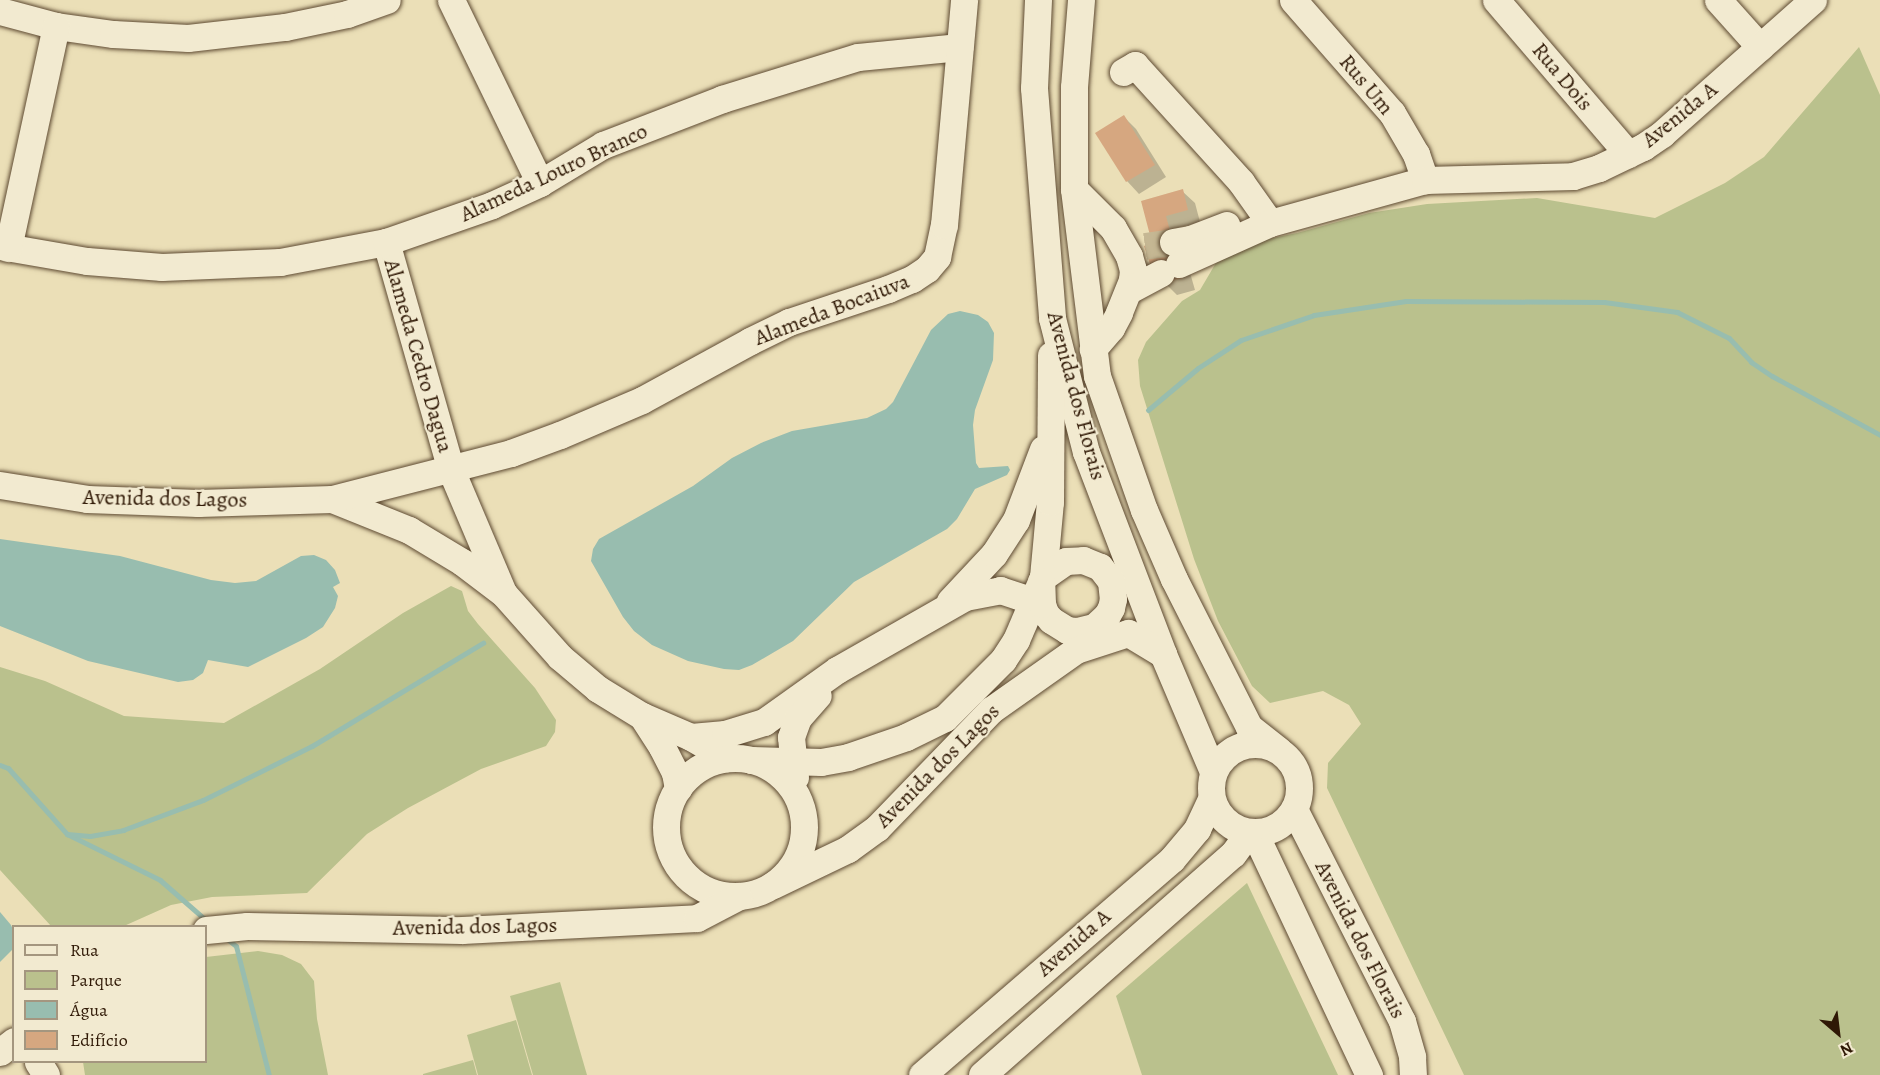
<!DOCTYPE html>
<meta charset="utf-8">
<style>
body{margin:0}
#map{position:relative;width:1880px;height:1075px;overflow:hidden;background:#ebdfb7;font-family:Alegreya,serif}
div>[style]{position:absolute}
.green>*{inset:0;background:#bac18d}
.water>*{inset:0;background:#98bdaf}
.shadow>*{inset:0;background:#0003}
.stream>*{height:5px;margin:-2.5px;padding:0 2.5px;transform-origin:2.5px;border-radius:2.5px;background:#98bdaf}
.building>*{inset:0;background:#d6a780}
.minor-tunnel>*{height:27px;margin-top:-13.5px;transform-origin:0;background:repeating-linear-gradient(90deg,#c5b793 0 27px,transparent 0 41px)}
.roads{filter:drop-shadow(0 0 2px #5e4a32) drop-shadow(0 0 2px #5e4a32)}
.minor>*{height:27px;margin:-13.5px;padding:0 13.5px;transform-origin:13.5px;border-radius:13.5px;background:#f2ead0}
.minor>.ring{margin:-13.5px;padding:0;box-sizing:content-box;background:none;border:27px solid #f2ead0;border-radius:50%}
span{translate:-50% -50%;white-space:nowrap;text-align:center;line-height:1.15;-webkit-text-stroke:4.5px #f2ead0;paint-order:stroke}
.street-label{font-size:22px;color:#2f1805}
.legend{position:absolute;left:12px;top:925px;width:195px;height:138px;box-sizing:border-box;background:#f2ead0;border:2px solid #a4967f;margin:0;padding:8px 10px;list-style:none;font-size:18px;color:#2f1805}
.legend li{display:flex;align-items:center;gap:12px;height:30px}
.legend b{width:30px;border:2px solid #a4967f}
.north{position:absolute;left:1808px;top:1003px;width:60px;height:60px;-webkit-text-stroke:4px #f2ead0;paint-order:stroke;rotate:152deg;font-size:16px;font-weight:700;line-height:24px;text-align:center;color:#2f1805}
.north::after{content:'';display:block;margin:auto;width:21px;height:27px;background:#2f1805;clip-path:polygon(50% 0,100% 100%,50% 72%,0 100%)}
</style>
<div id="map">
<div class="green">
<i style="clip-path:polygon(1859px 47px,1880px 95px,1880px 1075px,1464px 1075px,1327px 788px,1328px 763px,1361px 724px,1349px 705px,1323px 691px,1270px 703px,1252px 686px,1218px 621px,1194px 559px,1140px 386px,1138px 360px,1146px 342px,1182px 301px,1200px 290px,1220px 256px,1237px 245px,1297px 233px,1369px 213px,1427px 204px,1537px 198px,1655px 218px,1725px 183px,1764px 157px)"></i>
<i style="clip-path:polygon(451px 586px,462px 591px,468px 611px,478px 624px,535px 688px,556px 720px,555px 732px,546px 746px,481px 769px,408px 808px,367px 834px,307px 893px,212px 897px,171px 905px,124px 926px,51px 926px,0 870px,0 667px,45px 681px,124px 716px,224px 723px,320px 669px,403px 613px)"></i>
<i style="clip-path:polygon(1247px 883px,1338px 1075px,1142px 1075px,1116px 996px)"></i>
<i style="clip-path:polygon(258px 951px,282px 955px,301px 964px,314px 981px,317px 1019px,328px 1075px,85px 1075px,83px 1062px,206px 1062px,206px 957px)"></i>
<i style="clip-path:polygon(560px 982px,587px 1075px,533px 1075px,510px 996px)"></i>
<i style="clip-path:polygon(516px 1020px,532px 1075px,478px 1075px,467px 1035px)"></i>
<i style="clip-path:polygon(473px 1060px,477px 1075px,423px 1075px,423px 1074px)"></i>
</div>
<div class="water">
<i style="clip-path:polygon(960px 311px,978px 315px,988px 322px,994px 333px,993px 360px,975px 410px,973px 425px,976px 463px,979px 468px,1008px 466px,1010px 470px,1007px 475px,975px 489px,957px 519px,947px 529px,854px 582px,793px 641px,752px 665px,739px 670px,724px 669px,688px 661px,652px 645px,634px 631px,623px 617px,591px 561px,593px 549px,599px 539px,693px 486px,732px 458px,761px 443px,792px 431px,867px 418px,886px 409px,893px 402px,931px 330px,948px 314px)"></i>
<i style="clip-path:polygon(0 539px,120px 556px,211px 580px,235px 583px,256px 581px,301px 556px,314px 555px,326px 560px,335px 570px,340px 583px,333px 587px,338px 596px,335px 608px,323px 627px,306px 638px,248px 667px,208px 660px,203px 673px,193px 680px,178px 682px,88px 661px,0 626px)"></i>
<i style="clip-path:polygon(0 912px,11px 925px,14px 932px,12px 950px,0 962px)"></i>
</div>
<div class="shadow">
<i style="clip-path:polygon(1124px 117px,1136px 129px,1166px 177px,1139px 194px,1127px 181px,1097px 134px)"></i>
<i style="clip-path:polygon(1182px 191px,1195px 203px,1200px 222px,1177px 228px,1195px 290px,1177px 295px,1164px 282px,1142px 202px)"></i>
</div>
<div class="stream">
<i style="left:1148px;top:410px;width:65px;rotate:-40deg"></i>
<i style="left:1198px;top:368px;width:51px;rotate:-33.1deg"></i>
<i style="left:1241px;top:340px;width:77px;rotate:-18.9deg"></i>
<i style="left:1314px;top:315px;width:93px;rotate:-8.7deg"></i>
<i style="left:1406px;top:301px;width:198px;rotate:0.3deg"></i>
<i style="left:1604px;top:302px;width:74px;rotate:7.8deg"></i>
<i style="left:1677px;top:312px;width:58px;rotate:26.6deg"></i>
<i style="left:1729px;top:338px;width:33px;rotate:47deg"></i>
<i style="left:1751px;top:362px;width:25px;rotate:34deg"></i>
<i style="left:1772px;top:376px;width:123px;rotate:28.6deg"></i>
<i style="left:0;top:765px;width:9px;rotate:21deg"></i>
<i style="left:8px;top:768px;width:89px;rotate:48.2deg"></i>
<i style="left:67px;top:834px;width:104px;rotate:26.3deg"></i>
<i style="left:160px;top:880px;width:64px;rotate:41.2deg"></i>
<i style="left:67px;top:834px;width:23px;rotate:5deg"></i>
<i style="left:90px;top:836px;width:34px;rotate:-10deg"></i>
<i style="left:123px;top:830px;width:85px;rotate:-20.6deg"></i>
<i style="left:203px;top:800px;width:122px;rotate:-26.4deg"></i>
<i style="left:312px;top:746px;width:200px;rotate:-31.1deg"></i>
<i style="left:226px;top:938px;width:13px;rotate:39deg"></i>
<i style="left:236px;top:946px;width:133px;rotate:75.7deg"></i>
</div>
<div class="building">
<i style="clip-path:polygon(1124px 115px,1155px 165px,1126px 182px,1095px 133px)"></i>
<i style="clip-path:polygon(1183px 189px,1188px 210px,1166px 216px,1183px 278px,1163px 283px,1150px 264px,1144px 246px,1152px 243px,1141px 201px)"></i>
</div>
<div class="minor-tunnel">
<i style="left:1145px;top:246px;width:28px;rotate:-8deg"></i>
</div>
<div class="roads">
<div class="minor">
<i style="left:451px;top:0;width:203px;rotate:64.1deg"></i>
<i style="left:1038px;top:0;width:88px;rotate:92.6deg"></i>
<i style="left:1034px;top:88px;width:231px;rotate:85.5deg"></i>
<i style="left:1052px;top:318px;width:138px;rotate:75.8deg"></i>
<i style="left:1086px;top:452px;width:216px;rotate:69.1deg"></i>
<i style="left:1163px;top:654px;width:128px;rotate:67deg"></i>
<i style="left:1081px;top:0;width:87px;rotate:94.6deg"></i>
<i style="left:1074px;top:87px;width:102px;rotate:90deg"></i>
<i style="left:1074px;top:189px;width:188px;rotate:83deg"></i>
<i style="left:1097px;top:376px;width:142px;rotate:70.7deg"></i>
<i style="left:1144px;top:510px;width:75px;rotate:66.5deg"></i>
<i style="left:1174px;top:579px;width:166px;rotate:63.1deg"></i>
<i style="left:1249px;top:727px;width:37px;rotate:38deg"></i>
<i style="left:1293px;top:0;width:150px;rotate:48.8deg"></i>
<i style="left:1392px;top:113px;width:48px;rotate:59.7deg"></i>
<i style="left:1416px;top:154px;width:28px;rotate:71deg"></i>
<i style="left:1496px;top:0;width:203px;rotate:49.4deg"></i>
<i style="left:1718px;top:0;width:63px;rotate:48.2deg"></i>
<i style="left:0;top:11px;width:58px;rotate:15deg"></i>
<i style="left:56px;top:26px;width:58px;rotate:8deg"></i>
<i style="left:113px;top:34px;width:75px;rotate:3.1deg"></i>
<i style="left:188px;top:38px;width:98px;rotate:-6.5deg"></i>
<i style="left:285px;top:27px;width:63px;rotate:-11.8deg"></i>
<i style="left:347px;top:14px;width:42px;rotate:-19.3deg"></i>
<i style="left:1123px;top:72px;width:14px;rotate:-30deg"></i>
<i style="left:1135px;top:65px;width:158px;rotate:47.8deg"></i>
<i style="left:1241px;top:182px;width:50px;rotate:54.7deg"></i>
<i style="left:1074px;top:189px;width:55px;rotate:45deg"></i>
<i style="left:1113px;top:228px;width:32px;rotate:60deg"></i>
<i style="left:1129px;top:256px;width:15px;rotate:74deg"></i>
<i style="left:1133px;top:270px;width:10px;rotate:96deg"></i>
<i style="left:1132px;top:280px;width:35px;rotate:112deg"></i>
<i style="left:1119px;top:313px;width:17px;rotate:118deg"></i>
<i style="left:1111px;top:328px;width:28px;rotate:131deg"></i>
<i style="left:386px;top:242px;width:237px;rotate:74.1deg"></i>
<i style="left:451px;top:470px;width:130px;rotate:67deg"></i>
<i style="left:1173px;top:242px;width:17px;rotate:-10deg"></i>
<i style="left:1190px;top:239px;width:39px;rotate:-21deg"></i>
<i style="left:0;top:246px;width:88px;rotate:9.8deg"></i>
<i style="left:87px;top:261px;width:75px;rotate:4.6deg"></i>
<i style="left:162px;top:267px;width:118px;rotate:-2.4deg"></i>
<i style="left:280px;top:262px;width:108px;rotate:-10.7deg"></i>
<i style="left:386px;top:242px;width:112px;rotate:-19.2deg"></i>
<i style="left:492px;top:205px;width:53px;rotate:-24.6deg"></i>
<i style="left:540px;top:183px;width:74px;rotate:-31.1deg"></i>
<i style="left:603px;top:145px;width:128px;rotate:-21.1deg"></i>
<i style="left:722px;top:99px;width:142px;rotate:-17.2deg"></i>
<i style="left:858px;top:57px;width:102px;rotate:-5.6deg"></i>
<i style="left:8px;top:248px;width:227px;rotate:-77.8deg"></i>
<i style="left:1179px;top:264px;width:100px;rotate:-24.3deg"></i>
<i style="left:1270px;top:223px;width:161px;rotate:-15.5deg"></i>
<i style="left:1425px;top:180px;width:148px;rotate:-1.5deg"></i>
<i style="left:1573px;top:176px;width:27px;rotate:-17deg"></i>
<i style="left:1599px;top:168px;width:49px;rotate:-25.5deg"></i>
<i style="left:1643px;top:147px;width:23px;rotate:-34deg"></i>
<i style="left:1662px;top:134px;width:202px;rotate:-41.6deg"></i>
<i style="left:1129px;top:290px;width:36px;rotate:-28deg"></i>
<i style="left:0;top:485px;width:88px;rotate:9.1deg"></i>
<i style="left:87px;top:499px;width:111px;rotate:2.1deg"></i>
<i style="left:198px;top:503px;width:134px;rotate:-1.7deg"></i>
<i style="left:332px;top:499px;width:83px;rotate:21.9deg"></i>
<i style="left:409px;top:530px;width:62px;rotate:31.1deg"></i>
<i style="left:462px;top:562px;width:53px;rotate:37.3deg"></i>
<i style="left:504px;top:594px;width:84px;rotate:48.4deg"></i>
<i style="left:560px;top:657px;width:50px;rotate:40.1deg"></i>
<i style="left:598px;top:689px;width:52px;rotate:31.5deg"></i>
<i style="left:642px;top:716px;width:53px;rotate:23.2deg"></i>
<i style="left:691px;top:737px;width:42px;rotate:30.3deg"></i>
<i style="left:332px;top:499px;width:185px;rotate:-14.4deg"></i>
<i style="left:511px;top:453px;width:52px;rotate:-20.2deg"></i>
<i style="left:560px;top:435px;width:89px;rotate:-23.1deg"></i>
<i style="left:642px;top:400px;width:123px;rotate:-28.6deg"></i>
<i style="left:750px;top:341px;width:43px;rotate:-26deg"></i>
<i style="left:789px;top:322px;width:104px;rotate:-18.4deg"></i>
<i style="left:888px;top:289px;width:26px;rotate:-23deg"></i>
<i style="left:912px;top:279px;width:18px;rotate:-34deg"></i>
<i style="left:927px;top:269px;width:16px;rotate:-50deg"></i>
<i style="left:937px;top:257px;width:33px;rotate:-78deg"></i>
<i style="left:944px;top:225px;width:226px;rotate:-84.9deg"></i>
<i style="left:1043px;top:577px;width:75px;rotate:-84.7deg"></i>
<i style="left:1050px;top:502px;width:147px;rotate:-89.6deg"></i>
<i style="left:950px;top:601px;width:64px;rotate:-46.9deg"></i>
<i style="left:994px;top:554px;width:40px;rotate:-57.1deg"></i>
<i style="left:1016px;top:520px;width:76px;rotate:-69.2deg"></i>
<i style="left:642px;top:716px;width:37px;rotate:57deg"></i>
<i style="left:662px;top:747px;width:29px;rotate:63deg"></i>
<i style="left:675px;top:773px;width:16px;rotate:79deg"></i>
<i style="left:691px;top:737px;width:34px;rotate:-5deg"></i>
<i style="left:725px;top:734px;width:41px;rotate:-17.1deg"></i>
<i style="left:764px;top:722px;width:90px;rotate:-35.5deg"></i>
<i style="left:837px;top:670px;width:147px;rotate:-29.7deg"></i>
<i style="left:965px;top:597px;width:36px;rotate:-11deg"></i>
<i style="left:1000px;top:590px;width:44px;rotate:18.4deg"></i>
<i class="ring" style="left:1211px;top:744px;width:61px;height:61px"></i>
<i class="ring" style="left:666px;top:758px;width:111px;height:111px"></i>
<i style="left:751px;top:760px;width:70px;rotate:1.6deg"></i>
<i style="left:821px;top:762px;width:27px;rotate:-10deg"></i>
<i style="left:848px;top:757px;width:61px;rotate:-19deg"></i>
<i style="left:906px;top:737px;width:43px;rotate:-26deg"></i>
<i style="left:945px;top:718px;width:82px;rotate:-45deg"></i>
<i style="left:1003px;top:660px;width:24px;rotate:-57deg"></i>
<i style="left:1016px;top:640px;width:69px;rotate:-66.8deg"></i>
<i style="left:1043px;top:577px;width:28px;rotate:-35deg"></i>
<i style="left:1066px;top:561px;width:17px;rotate:-3deg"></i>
<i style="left:1083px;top:560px;width:18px;rotate:22deg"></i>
<i style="left:1100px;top:567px;width:18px;rotate:52deg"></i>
<i style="left:1111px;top:581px;width:18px;rotate:84deg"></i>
<i style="left:1113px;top:599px;width:9px;rotate:103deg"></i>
<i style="left:1111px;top:608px;width:8px;rotate:120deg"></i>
<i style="left:1107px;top:615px;width:18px;rotate:137deg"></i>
<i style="left:1094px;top:627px;width:18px;rotate:167deg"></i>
<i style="left:1076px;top:631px;width:9px;rotate:-174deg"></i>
<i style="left:1067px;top:630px;width:19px;rotate:-148deg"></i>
<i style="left:1051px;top:620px;width:9px;rotate:-131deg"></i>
<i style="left:1045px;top:613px;width:9px;rotate:-108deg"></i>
<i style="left:1042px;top:604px;width:23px;rotate:-92deg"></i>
<i style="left:795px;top:777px;width:40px;rotate:-95.7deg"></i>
<i style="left:791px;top:737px;width:20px;rotate:-70deg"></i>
<i style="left:798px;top:718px;width:30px;rotate:-49deg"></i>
<i style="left:1294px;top:809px;width:238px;rotate:63deg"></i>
<i style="left:1402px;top:1021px;width:37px;rotate:74deg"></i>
<i style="left:1412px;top:1057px;width:18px;rotate:87deg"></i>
<i style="left:1255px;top:834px;width:267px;rotate:64.7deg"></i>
<i style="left:773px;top:885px;width:83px;rotate:-25.6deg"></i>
<i style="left:848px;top:849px;width:36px;rotate:-36deg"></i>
<i style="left:877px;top:828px;width:164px;rotate:-46deg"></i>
<i style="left:991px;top:710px;width:104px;rotate:-35.2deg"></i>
<i style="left:1076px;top:650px;width:55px;rotate:-18.1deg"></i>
<i style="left:1128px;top:633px;width:41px;rotate:31deg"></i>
<i style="left:206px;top:930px;width:41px;rotate:-5.6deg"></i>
<i style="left:247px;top:926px;width:215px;rotate:1.1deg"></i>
<i style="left:462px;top:930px;width:235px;rotate:-2.9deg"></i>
<i style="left:697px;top:918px;width:47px;rotate:-27.6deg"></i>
<i style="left:0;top:1052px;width:18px;rotate:-38deg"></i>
<i style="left:38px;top:1062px;width:15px;rotate:58deg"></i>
<i style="left:922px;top:1075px;width:330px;rotate:-40.8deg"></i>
<i style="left:1172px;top:859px;width:39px;rotate:-50deg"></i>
<i style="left:1197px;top:829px;width:33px;rotate:-65deg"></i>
<i style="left:982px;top:1075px;width:334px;rotate:-41.4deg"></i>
<i style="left:1233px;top:854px;width:26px;rotate:-54deg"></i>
</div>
</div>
<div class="street-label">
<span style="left:1562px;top:77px;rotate:50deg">Rua Dois</span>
<span style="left:1366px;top:85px;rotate:50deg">Rus Um</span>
<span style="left:1680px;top:115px;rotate:-39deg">Avenida A</span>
<span style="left:554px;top:173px;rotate:-25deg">Alameda Louro Branco</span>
<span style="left:832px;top:310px;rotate:-21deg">Alameda Bocaiuva</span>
<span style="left:418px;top:356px;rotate:74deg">Alameda Cedro Dagua</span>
<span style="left:1076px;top:396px;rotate:75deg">Avenida dos Florais</span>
<span style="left:165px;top:499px;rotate:1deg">Avenida dos Lagos</span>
<span style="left:938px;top:766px;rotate:-45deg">Avenida dos Lagos</span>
<span style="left:475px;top:927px;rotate:-1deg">Avenida dos Lagos</span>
<span style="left:1360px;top:940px;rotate:63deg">Avenida dos Florais</span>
<span style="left:1074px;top:943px;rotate:-41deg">Avenida A</span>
</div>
<ul class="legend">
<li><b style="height:8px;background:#f2ead0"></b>Rua</li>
<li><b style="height:16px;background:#bac18d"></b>Parque</li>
<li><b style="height:16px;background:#98bdaf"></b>Água</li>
<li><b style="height:16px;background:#d6a780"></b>Edifício</li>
</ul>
<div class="north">N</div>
</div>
